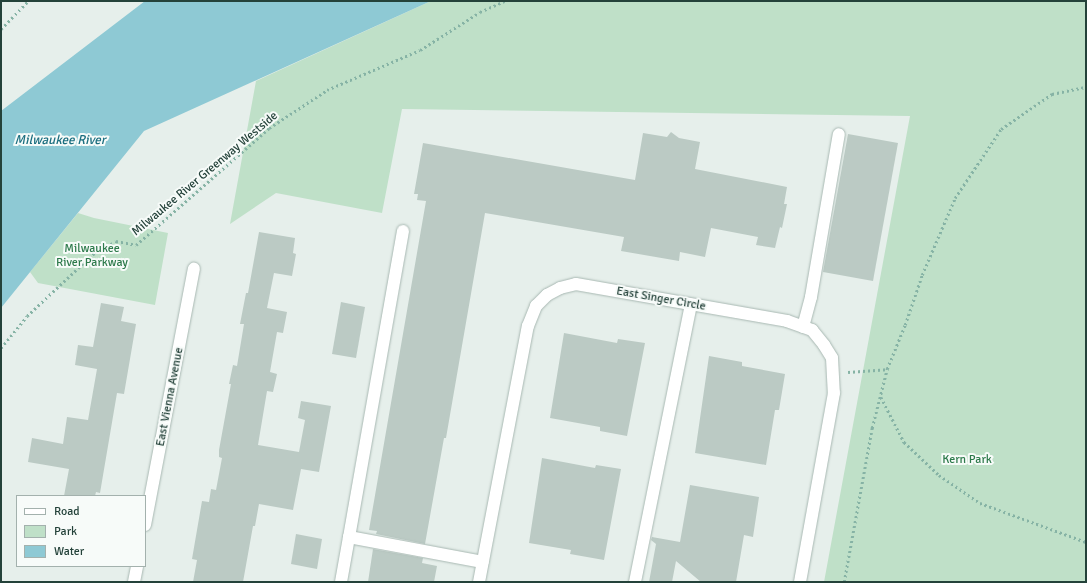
<!DOCTYPE html>
<style>
body{margin:0}
#map{position:relative;width:1087px;height:583px;overflow:hidden;background:#e6efeb;font-family:Signika,sans-serif}
div>[style]{position:absolute}
.green>*{inset:0;background:#bfe0c8}
.water>*{inset:0;background:#8ec9d4}
.building>*{inset:0;background:#bbcac4}
.path>*{height:2.5px;margin-top:-1.25px;transform-origin:0;background:repeating-linear-gradient(90deg,#86b3a5 0 2px,transparent 0 5px)}
.roads{filter:drop-shadow(0 0 1px #a8b8b2) drop-shadow(0 0 1px #a8b8b2)}
.service>*{height:12px;margin:-6px;padding:0 6px;transform-origin:6px;border-radius:6px;background:#fff}
.minor>*{height:12px;margin:-6px;padding:0 6px;transform-origin:6px;border-radius:6px;background:#fff}
span{translate:-50% -50%;white-space:nowrap;text-align:center;line-height:1.15;-webkit-text-stroke:4px #f7fbf9;paint-order:stroke}
.street-label{font-size:12px;color:#24423a}
.park-label{font-size:12px;color:#2d7a4b}
.water-label{font-size:13px;color:#1c6f80;font-style:italic}
.frame{position:absolute;inset:0;border:2px solid #24423a;pointer-events:none}
.legend{position:absolute;left:16px;top:495px;width:130px;height:72px;box-sizing:border-box;background:#f7fbf9;border:1px solid #a3b1ad;margin:0;padding:5px 7px;list-style:none;font-size:12px;color:#24423a}
.legend li{display:flex;align-items:center;gap:8px;height:20px}
.legend b{width:20px;border:1px solid #a3b1ad}
</style>
<div id="map">
<div class="green">
<i style="clip-path:polygon(431px 1px,1086px 1px,1086px 582px,824px 582px,910px 116px,402px 109px,382px 213px,276px 193px,230px 224px,256px 81px)"></i>
<i style="clip-path:polygon(78px 213px,94px 218px,168px 233px,155px 305px,38px 283px,30px 272px)"></i>
</div>
<div class="water">
<i style="clip-path:polygon(145px 1px,431px 1px,144px 131px,1px 308px,1px 111px)"></i>
</div>
<div class="building">
<i style="clip-path:polygon(671px 132px,679px 138px,700px 142px,695px 169px,787px 187px,784px 204px,787px 204px,782px 228px,780px 227px,775px 248px,756px 245px,758px 237px,711px 228px,705px 257px,680px 252px,679px 261px,621px 251px,624px 237px,485px 213px,446px 438px,444px 438px,425px 544px,376px 534px,377px 531px,369px 530px,426px 201px,417px 200px,418px 194px,414px 194px,423px 143px,635px 180px,643px 133px,667px 137px)"></i>
<i style="clip-path:polygon(848px 134px,898px 143px,873px 281px,823px 272px)"></i>
<i style="clip-path:polygon(259px 232px,295px 238px,293px 253px,296px 254px,292px 276px,274px 273px,267px 308px,287px 312px,283px 333px,277px 332px,270px 372px,277px 374px,273px 392px,267px 391px,258px 445px,299px 452px,305px 420px,298px 418px,301px 401px,331px 406px,319px 472px,301px 469px,293px 510px,259px 504px,255px 526px,253px 526px,243px 582px,193px 582px,197px 560px,192px 559px,202px 501px,209px 502px,211px 489px,216px 490px,222px 458px,219px 457px,219px 450px,231px 384px,229px 384px,233px 365px,237px 366px,244px 324px,240px 324px,246px 293px,248px 293px)"></i>
<i style="clip-path:polygon(341px 302px,365px 307px,356px 358px,332px 354px)"></i>
<i style="clip-path:polygon(101px 303px,124px 307px,121px 321px,136px 324px,124px 394px,117px 393px,100px 493px,96px 492px,95px 496px,64px 496px,69px 469px,28px 462px,32px 438px,63px 444px,67px 417px,88px 420px,97px 369px,75px 365px,78px 345px,93px 347px)"></i>
<i style="clip-path:polygon(564px 333px,617px 343px,618px 339px,645px 343px,627px 436px,600px 431px,600px 427px,550px 418px)"></i>
<i style="clip-path:polygon(709px 356px,742px 362px,742px 366px,785px 374px,779px 410px,775px 410px,766px 465px,695px 453px)"></i>
<i style="clip-path:polygon(542px 458px,595px 468px,596px 465px,621px 469px,604px 560px,570px 554px,571px 550px,529px 543px)"></i>
<i style="clip-path:polygon(690px 485px,759px 497px,753px 537px,744px 535px,736px 582px,701px 582px,676px 561px,672px 582px,649px 582px,656px 544px,651px 540px,652px 537px,680px 542px)"></i>
<i style="clip-path:polygon(296px 534px,322px 539px,317px 569px,291px 564px)"></i>
<i style="clip-path:polygon(373px 549px,423px 558px,422px 563px,437px 566px,434px 582px,368px 582px)"></i>
</div>
<div class="path">
<i style="left:1px;top:29px;width:39px;rotate:-46deg"></i>
<i style="left:1px;top:348px;width:41px;rotate:-50.9deg"></i>
<i style="left:27px;top:316px;width:91px;rotate:-43.2deg"></i>
<i style="left:93px;top:254px;width:26px;rotate:-29deg"></i>
<i style="left:116px;top:241px;width:20px;rotate:11deg"></i>
<i style="left:136px;top:245px;width:177px;rotate:-41.3deg"></i>
<i style="left:269px;top:128px;width:69px;rotate:-33.2deg"></i>
<i style="left:327px;top:90px;width:101px;rotate:-23.3deg"></i>
<i style="left:420px;top:50px;width:71px;rotate:-32.3deg"></i>
<i style="left:480px;top:12px;width:27px;rotate:-24deg"></i>
<i style="left:848px;top:372px;width:39px;rotate:-4deg"></i>
<i style="left:881px;top:397px;width:51px;rotate:62.9deg"></i>
<i style="left:904px;top:442px;width:48px;rotate:43.3deg"></i>
<i style="left:939px;top:475px;width:50px;rotate:34.3deg"></i>
<i style="left:980px;top:503px;width:113px;rotate:20.2deg"></i>
<i style="left:844px;top:582px;width:157px;rotate:-79.7deg"></i>
<i style="left:872px;top:428px;width:61px;rotate:-75.7deg"></i>
<i style="left:887px;top:369px;width:48px;rotate:-67.8deg"></i>
<i style="left:905px;top:325px;width:53px;rotate:-71.2deg"></i>
<i style="left:922px;top:275px;width:84px;rotate:-66.8deg"></i>
<i style="left:955px;top:198px;width:83px;rotate:-56.3deg"></i>
<i style="left:1001px;top:129px;width:62px;rotate:-34.5deg"></i>
<i style="left:1052px;top:94px;width:35px;rotate:-12deg"></i>
</div>
<div class="roads">
<div class="service">
<i style="left:403px;top:231px;width:311px;rotate:100deg"></i>
<i style="left:349px;top:537px;width:136px;rotate:10.6deg"></i>
<i style="left:803px;top:327px;width:31px;rotate:-75deg"></i>
<i style="left:811px;top:297px;width:165px;rotate:-80.3deg"></i>
<i style="left:341px;top:582px;width:46px;rotate:-79.9deg"></i>
<i style="left:635px;top:582px;width:283px;rotate:-78.6deg"></i>
</div>
<div class="minor">
<i style="left:145px;top:525px;width:261px;rotate:-79.2deg"></i>
<i style="left:134px;top:582px;width:16px;rotate:-79deg"></i>
<i style="left:479px;top:582px;width:261px;rotate:-79.2deg"></i>
<i style="left:528px;top:326px;width:22px;rotate:-68deg"></i>
<i style="left:536px;top:306px;width:16px;rotate:-45deg"></i>
<i style="left:547px;top:295px;width:15px;rotate:-28deg"></i>
<i style="left:560px;top:288px;width:16px;rotate:-14deg"></i>
<i style="left:576px;top:284px;width:214px;rotate:9.9deg"></i>
<i style="left:787px;top:321px;width:27px;rotate:20deg"></i>
<i style="left:812px;top:330px;width:19px;rotate:51deg"></i>
<i style="left:824px;top:345px;width:15px;rotate:58deg"></i>
<i style="left:832px;top:358px;width:35px;rotate:87deg"></i>
<i style="left:834px;top:393px;width:192px;rotate:100.2deg"></i>
</div>
</div>
<div class="street-label">
<span style="left:205px;top:174px;rotate:-40deg">Milwaukee River Greenway Westside</span>
<span style="left:661px;top:299px;rotate:10deg">East Singer Circle</span>
<span style="left:170px;top:397px;rotate:-79deg">East Vienna Avenue</span>
</div>
<div class="park-label">
<span style="left:92px;top:256px">Milwaukee<br>River Parkway</span>
<span style="left:967px;top:460px">Kern Park</span>
</div>
<div class="water-label">
<span style="left:60px;top:140px">Milwaukee River</span>
</div>
<div class="frame"></div>
<ul class="legend">
<li><b style="height:5px;background:#fff"></b>Road</li>
<li><b style="height:11px;background:#bfe0c8"></b>Park</li>
<li><b style="height:11px;background:#8ec9d4"></b>Water</li>
</ul>
</div>
